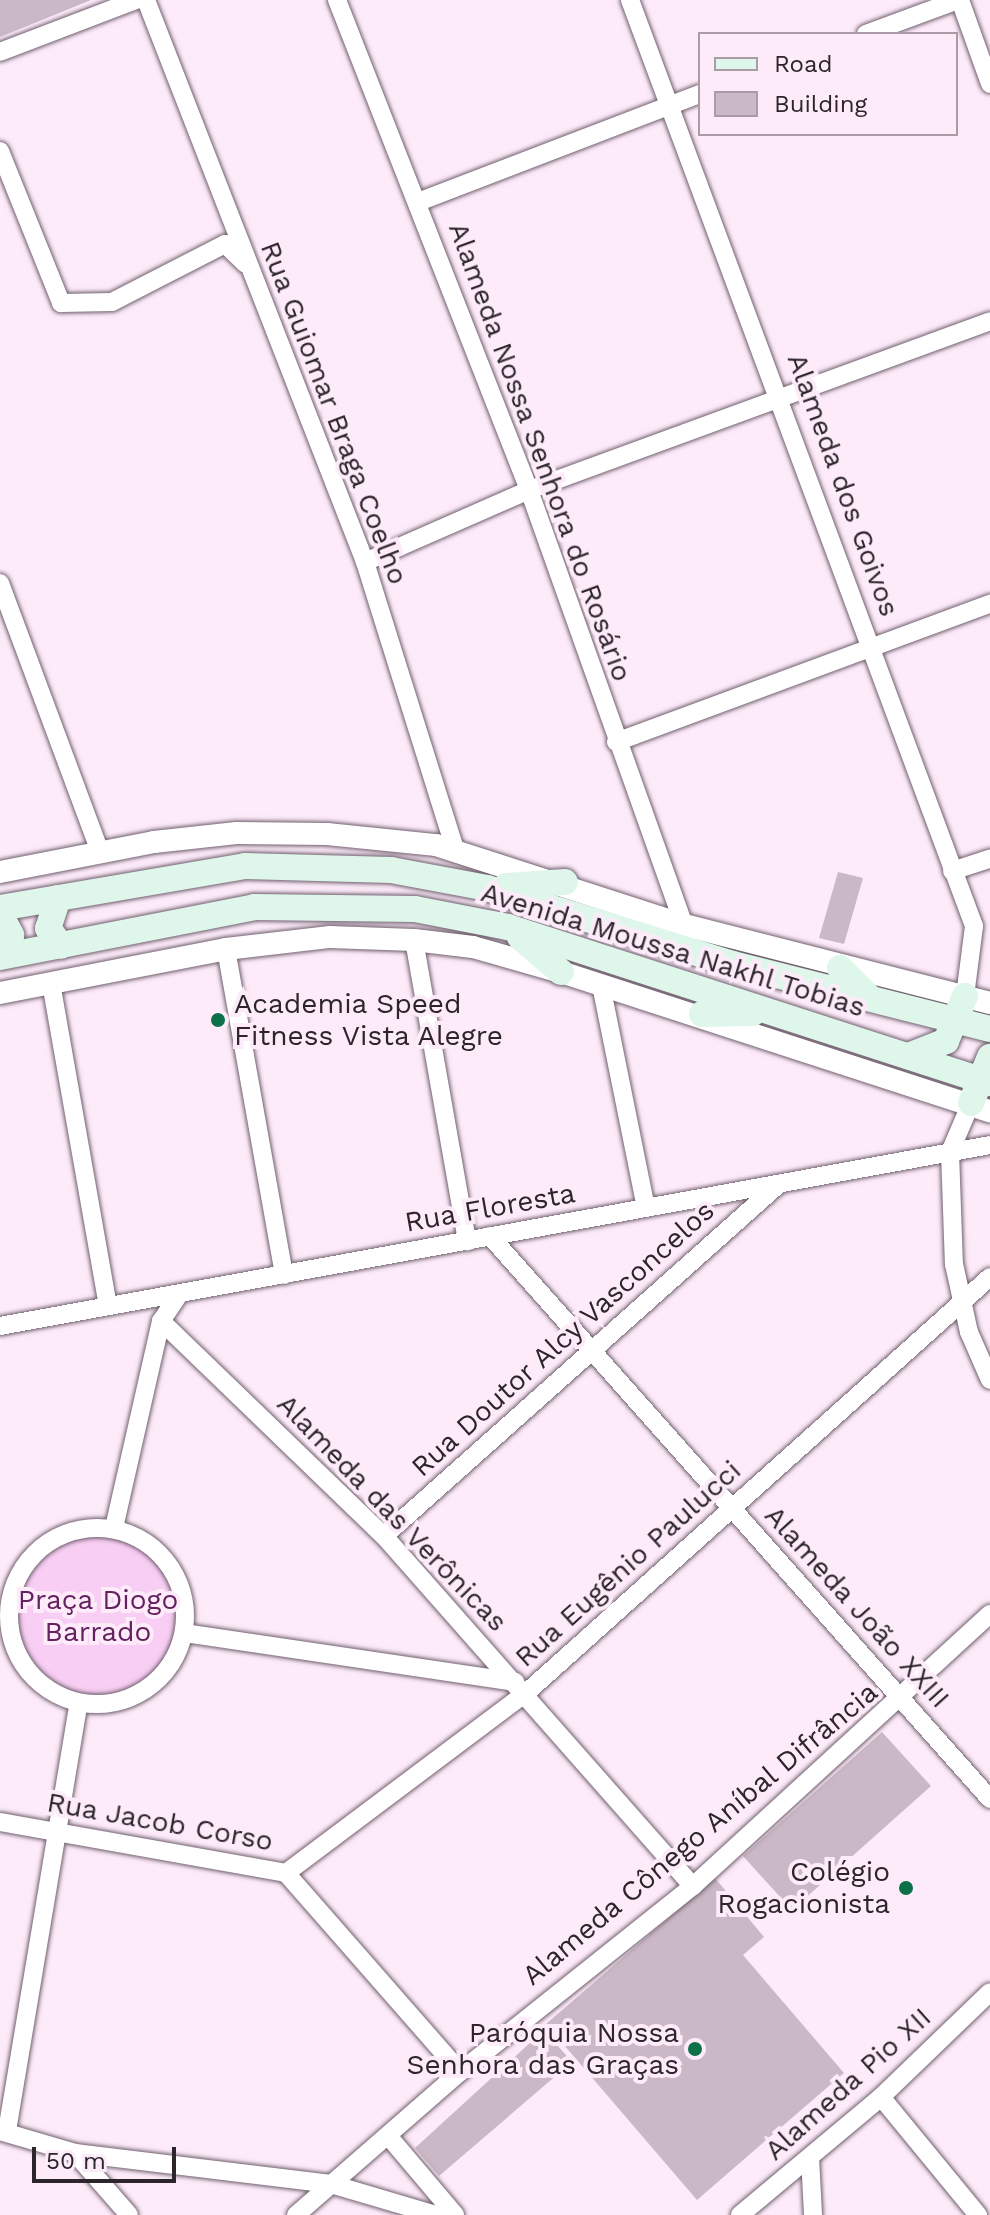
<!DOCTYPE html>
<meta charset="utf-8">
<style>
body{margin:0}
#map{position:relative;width:990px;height:2215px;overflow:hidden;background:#fdebfa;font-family:"Work Sans",sans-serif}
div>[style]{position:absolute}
.green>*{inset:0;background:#f9cef4}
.round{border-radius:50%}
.building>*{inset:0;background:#cab8c7}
.roads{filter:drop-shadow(0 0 2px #70606e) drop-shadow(0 0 2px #70606e)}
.minor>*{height:18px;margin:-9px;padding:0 9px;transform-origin:9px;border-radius:9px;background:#fff}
.minor>.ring{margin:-9px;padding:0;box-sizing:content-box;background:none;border:18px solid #fff;border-radius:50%}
.tertiary>*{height:22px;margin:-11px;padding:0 11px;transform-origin:11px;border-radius:11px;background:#fff}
.secondary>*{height:26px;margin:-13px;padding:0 13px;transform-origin:13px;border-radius:13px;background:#dff7ea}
.dots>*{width:22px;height:22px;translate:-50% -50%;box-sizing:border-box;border:4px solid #fdebfa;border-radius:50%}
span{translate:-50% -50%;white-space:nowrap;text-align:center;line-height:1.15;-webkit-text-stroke:8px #fdebfa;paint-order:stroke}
.street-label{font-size:28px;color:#2c252b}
.poi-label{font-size:28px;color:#2c252b}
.left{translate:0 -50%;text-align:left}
.right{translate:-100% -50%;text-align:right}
.park-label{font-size:28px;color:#642160}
.legend{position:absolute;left:698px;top:32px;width:260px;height:104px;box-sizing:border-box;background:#fdebfa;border:2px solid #a99ca7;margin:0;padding:10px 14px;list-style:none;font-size:24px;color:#2c252b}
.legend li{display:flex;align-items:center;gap:16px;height:40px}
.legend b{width:40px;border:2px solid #a99ca7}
.scale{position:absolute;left:32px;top:2147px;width:144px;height:36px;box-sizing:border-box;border:4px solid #2c252b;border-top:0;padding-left:10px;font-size:24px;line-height:28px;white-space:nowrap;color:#2c252b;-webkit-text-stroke:6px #fdebfa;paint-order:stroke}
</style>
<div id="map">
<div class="green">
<i class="round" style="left:13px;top:1532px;width:168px;height:168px"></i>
</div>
<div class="building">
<i style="clip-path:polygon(0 0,91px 0,0 37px)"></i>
<i style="clip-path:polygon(838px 872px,863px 878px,844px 944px,819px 938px)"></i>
<i style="clip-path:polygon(882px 1732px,931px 1786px,792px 1910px,743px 1856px)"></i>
<i style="clip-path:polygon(715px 1878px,764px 1937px,743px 1955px,844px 2073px,697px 2200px,546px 2024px)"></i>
<i style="clip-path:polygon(544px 2030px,572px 2062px,439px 2176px,415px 2148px)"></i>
</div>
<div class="roads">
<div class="minor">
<i style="left:146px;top:0;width:603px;rotate:68.71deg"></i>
<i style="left:365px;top:562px;width:302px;rotate:72.6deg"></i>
<i style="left:337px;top:0;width:526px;rotate:68.6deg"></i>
<i style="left:529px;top:490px;width:462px;rotate:70.4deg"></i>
<i style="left:630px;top:0;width:988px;rotate:69.62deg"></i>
<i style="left:974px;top:926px;width:71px;rotate:97.3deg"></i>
<i style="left:960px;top:0;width:89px;rotate:70.3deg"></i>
<i style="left:866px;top:34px;width:98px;rotate:-20.3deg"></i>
<i style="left:0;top:52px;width:146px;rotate:-20.9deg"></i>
<i style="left:0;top:151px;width:164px;rotate:68.1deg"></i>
<i style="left:61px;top:303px;width:51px;rotate:-1.1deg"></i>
<i style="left:112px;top:302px;width:127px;rotate:-27.2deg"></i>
<i style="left:225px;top:244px;width:28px;rotate:44deg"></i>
<i style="left:418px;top:202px;width:302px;rotate:-21deg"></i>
<i style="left:365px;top:562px;width:179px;rotate:-23.7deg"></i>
<i style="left:529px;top:490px;width:491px;rotate:-20.1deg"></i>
<i style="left:0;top:583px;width:287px;rotate:69.6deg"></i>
<i style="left:616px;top:742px;width:399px;rotate:-20.3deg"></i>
<i style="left:952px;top:871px;width:40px;rotate:-18deg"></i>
<i style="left:414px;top:940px;width:306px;rotate:80deg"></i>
<i style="left:226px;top:949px;width:331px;rotate:79.9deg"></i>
<i style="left:51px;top:983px;width:328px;rotate:80deg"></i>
<i style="left:601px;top:985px;width:227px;rotate:78.6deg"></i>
<i style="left:971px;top:1103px;width:53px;rotate:113.2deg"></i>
<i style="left:950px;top:1152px;width:112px;rotate:88deg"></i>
<i style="left:954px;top:1264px;width:70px;rotate:77.6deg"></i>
<i style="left:969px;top:1332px;width:52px;rotate:66.4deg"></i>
<i style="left:490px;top:1236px;width:753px;rotate:48.39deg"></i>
<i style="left:180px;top:1293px;width:34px;rotate:124deg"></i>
<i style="left:161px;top:1321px;width:310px;rotate:44deg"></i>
<i style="left:384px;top:1536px;width:467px;rotate:48.6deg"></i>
<i style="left:0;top:1326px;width:1006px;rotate:-10.36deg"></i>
<i class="ring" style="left:9px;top:1528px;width:158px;height:158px"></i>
<i style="left:114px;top:1528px;width:212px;rotate:-77.2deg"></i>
<i style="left:384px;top:1536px;width:529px;rotate:-41.71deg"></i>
<i style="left:184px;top:1633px;width:335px;rotate:8.4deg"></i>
<i style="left:0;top:1822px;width:291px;rotate:10.1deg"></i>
<i style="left:286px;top:1873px;width:264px;rotate:48.8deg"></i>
<i style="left:286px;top:1873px;width:300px;rotate:-36.9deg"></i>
<i style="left:526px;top:1693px;width:623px;rotate:-41.88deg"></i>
<i style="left:881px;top:2097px;width:153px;rotate:50.6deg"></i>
<i style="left:0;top:2131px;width:78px;rotate:16.3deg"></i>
<i style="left:75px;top:2153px;width:258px;rotate:6.9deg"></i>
<i style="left:331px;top:2184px;width:109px;rotate:16.4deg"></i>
<i style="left:7px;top:2131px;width:434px;rotate:-80.5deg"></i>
<i style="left:390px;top:2138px;width:101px;rotate:49.8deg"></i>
<i style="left:75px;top:2153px;width:82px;rotate:48.9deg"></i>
<i style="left:810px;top:2157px;width:58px;rotate:87deg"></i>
<i style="left:296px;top:2215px;width:218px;rotate:-41.1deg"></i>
<i style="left:460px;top:2072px;width:298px;rotate:-38.6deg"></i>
<i style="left:693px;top:1886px;width:403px;rotate:-42.5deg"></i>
<i style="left:740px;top:2215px;width:184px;rotate:-39.9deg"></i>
<i style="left:881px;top:2097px;width:151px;rotate:-43.9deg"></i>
</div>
<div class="tertiary">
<i style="left:0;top:872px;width:157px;rotate:-11deg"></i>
<i style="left:154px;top:842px;width:83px;rotate:-6.2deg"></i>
<i style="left:237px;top:833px;width:90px;rotate:0.6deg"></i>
<i style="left:327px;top:834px;width:110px;rotate:5.8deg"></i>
<i style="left:436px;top:845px;width:261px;rotate:17.9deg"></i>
<i style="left:684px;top:925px;width:316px;rotate:14.3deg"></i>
<i style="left:0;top:993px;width:230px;rotate:-11deg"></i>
<i style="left:226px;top:949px;width:105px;rotate:-6.6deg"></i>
<i style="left:330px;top:937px;width:84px;rotate:2deg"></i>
<i style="left:414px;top:940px;width:59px;rotate:6.8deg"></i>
<i style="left:473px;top:947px;width:91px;rotate:15.9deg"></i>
<i style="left:561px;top:972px;width:451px;rotate:18deg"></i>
</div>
<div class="secondary">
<i style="left:506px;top:886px;width:59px;rotate:-3.9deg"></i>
<i style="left:58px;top:898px;width:32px;rotate:108deg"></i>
<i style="left:48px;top:928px;width:22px;rotate:54deg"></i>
<i style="left:0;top:908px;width:249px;rotate:-9.7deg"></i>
<i style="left:245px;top:866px;width:146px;rotate:1.6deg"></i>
<i style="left:391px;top:870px;width:98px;rotate:10.6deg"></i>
<i style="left:487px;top:888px;width:257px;rotate:17.2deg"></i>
<i style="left:733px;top:964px;width:265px;rotate:14.2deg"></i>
<i style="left:0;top:914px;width:24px;rotate:62deg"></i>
<i style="left:11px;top:935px;width:23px;rotate:119deg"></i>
<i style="left:520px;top:937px;width:54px;rotate:40.5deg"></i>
<i style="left:0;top:957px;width:259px;rotate:-11.1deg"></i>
<i style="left:254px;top:907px;width:161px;rotate:0.7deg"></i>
<i style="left:415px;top:909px;width:95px;rotate:11deg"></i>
<i style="left:508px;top:927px;width:507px;rotate:17.93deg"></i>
<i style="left:840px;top:968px;width:42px;rotate:45deg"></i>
<i style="left:702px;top:1014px;width:51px;rotate:-1.1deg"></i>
<i style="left:908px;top:1056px;width:41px;rotate:-21.5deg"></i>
<i style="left:946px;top:1041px;width:49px;rotate:-67.1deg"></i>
<i style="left:971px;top:1103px;width:50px;rotate:-67.6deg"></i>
</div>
</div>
<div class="dots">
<i style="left:218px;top:1020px;background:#0c7148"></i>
<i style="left:906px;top:1888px;background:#0c7148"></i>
<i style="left:695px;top:2049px;background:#0c7148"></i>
</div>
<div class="street-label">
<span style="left:334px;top:413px;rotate:69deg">Rua Guiomar Braga Coelho</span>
<span style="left:540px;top:452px;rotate:70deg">Alameda Nossa Senhora do Rosário</span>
<span style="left:843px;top:485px;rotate:70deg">Alameda dos Goivos</span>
<span style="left:673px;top:950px;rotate:17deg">Avenida Moussa Nakhl Tobias</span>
<span style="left:490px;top:1208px;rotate:-10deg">Rua Floresta</span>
<span style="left:563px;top:1339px;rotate:-42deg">Rua Doutor Alcy Vasconcelos</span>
<span style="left:392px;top:1513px;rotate:46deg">Alameda das Verônicas</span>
<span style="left:628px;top:1564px;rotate:-42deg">Rua Eugênio Paulucci</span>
<span style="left:857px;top:1607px;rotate:48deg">Alameda João XXIII</span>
<span style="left:160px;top:1822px;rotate:10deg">Rua Jacob Corso</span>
<span style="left:700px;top:1834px;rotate:-40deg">Alameda Cônego Aníbal Difrância</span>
<span style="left:848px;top:2084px;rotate:-42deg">Alameda Pio XII</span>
</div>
<div class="poi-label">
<span class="left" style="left:234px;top:1020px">Academia Speed<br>Fitness Vista Alegre</span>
<span class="right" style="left:890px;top:1888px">Colégio<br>Rogacionista</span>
<span class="right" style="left:679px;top:2049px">Paróquia Nossa<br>Senhora das Graças</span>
</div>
<div class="park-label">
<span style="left:98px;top:1616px">Praça Diogo<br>Barrado</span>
</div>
<ul class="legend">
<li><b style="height:10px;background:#dff7ea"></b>Road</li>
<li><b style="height:22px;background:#cab8c7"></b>Building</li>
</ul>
<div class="scale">50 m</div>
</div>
